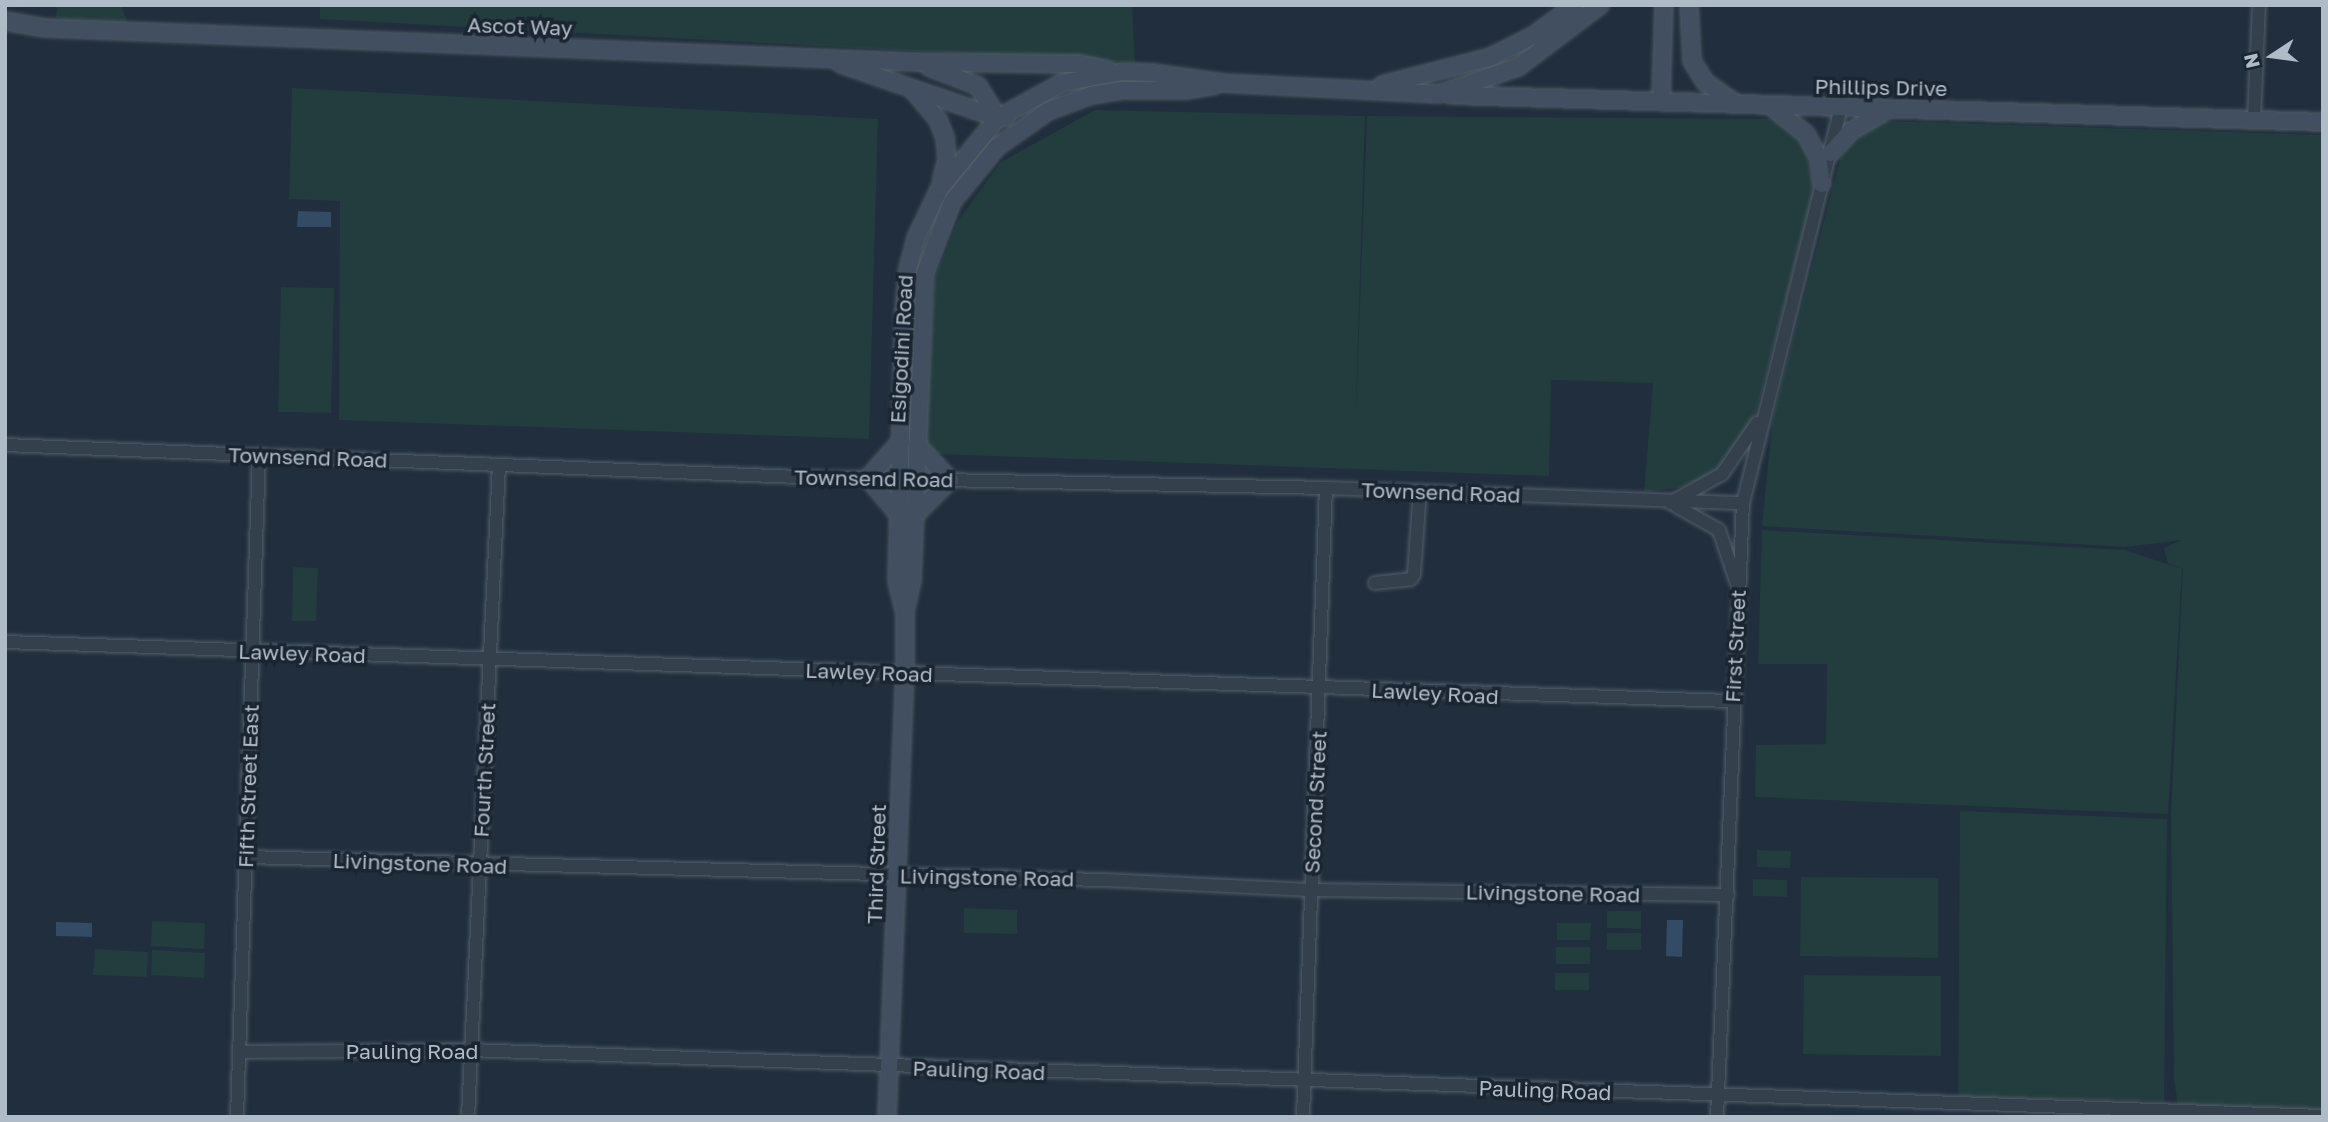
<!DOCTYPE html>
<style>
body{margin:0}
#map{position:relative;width:2328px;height:1122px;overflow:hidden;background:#212e3d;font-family:"Golos Text",sans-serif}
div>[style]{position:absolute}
.green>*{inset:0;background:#233c3e}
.water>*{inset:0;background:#334b65}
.roads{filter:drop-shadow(0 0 2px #535e6a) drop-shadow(0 0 2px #535e6a)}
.street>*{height:12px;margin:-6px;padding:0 6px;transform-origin:6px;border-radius:6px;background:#35404d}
.secondary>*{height:16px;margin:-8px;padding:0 8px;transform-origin:8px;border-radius:8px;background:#424f60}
span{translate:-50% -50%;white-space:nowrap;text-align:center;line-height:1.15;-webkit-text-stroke:7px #1a2531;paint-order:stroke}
.street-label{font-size:21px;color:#b0bbc8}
.frame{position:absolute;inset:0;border:7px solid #b0bbc8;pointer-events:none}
.north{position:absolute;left:2237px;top:21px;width:70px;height:70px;-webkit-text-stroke:5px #1a2531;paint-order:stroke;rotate:257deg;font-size:19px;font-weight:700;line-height:28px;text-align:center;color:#b0bbc8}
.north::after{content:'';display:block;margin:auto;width:24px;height:32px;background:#b0bbc8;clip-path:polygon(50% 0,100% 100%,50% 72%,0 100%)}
</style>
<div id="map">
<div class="green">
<i style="clip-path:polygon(57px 5px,121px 5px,128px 24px,69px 22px,56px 17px)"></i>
<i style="clip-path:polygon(320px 5px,1132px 5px,1135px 63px,320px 19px)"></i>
<i style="clip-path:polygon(292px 88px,878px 119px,869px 439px,339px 420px,340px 201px,289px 199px)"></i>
<i style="clip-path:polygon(1095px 110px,1365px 116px,1355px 437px,1367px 116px,1774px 119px,1805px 143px,1814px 193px,1755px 416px,1721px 472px,1683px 487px,1644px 492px,1653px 383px,1551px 380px,1549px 476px,938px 454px,925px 445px,935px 277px,959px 219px,1001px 162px)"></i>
<i style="clip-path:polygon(1884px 121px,2323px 135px,2323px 1117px,2180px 1117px,2174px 1080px,2171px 814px,2183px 569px,2168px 564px,2164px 548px,2182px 540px,2126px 547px,1762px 526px,1773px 416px,1841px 156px,1857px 136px)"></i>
<i style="clip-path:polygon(281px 287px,334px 288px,331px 413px,278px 412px)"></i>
<i style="clip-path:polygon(1762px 530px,2125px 550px,2182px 569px,2168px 814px,1755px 797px,1756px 745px,1826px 744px,1827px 664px,1758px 664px)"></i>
<i style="clip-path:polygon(293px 567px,318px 568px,316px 621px,292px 621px)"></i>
<i style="clip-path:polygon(1960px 811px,2167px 819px,2164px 1101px,1958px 1098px)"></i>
<i style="clip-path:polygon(1757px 850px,1791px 851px,1790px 868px,1757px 867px)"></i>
<i style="clip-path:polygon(1801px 877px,1938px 878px,1938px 958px,1800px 956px)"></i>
<i style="clip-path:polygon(1753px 879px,1787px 880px,1787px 897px,1753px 896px)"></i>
<i style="clip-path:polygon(964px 908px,1017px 910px,1017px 934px,964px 933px)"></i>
<i style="clip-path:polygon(1607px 911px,1641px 911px,1641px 929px,1607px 928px)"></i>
<i style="clip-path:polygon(152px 921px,205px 923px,204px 949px,151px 946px)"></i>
<i style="clip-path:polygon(1557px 923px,1591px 923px,1590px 940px,1557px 940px)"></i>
<i style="clip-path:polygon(1607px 933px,1641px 933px,1641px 950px,1607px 950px)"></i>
<i style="clip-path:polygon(1556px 947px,1590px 947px,1590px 964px,1556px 964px)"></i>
<i style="clip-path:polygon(95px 949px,148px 952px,147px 977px,93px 975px)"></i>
<i style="clip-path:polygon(152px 950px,205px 953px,204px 978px,151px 975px)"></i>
<i style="clip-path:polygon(1555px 973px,1589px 973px,1589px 990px,1555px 990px)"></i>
<i style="clip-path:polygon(1804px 975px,1941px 976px,1941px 1056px,1803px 1054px)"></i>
</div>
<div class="water">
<i style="clip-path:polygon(298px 211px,331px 212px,331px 227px,297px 227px)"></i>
<i style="clip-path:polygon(1667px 920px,1683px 920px,1682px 957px,1666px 956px)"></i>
<i style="clip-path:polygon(56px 922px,92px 923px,92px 937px,56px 936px)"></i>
</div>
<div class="roads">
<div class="street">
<i style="left:2254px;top:119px;width:114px;rotate:-87.5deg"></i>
<i style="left:5px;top:445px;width:794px;rotate:2.31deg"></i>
<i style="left:798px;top:477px;width:528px;rotate:1.19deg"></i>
<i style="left:1326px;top:488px;width:417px;rotate:2.1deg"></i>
<i style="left:1670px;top:503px;width:60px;rotate:-29.1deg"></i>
<i style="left:1722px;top:474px;width:62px;rotate:-55.5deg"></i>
<i style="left:1676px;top:506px;width:49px;rotate:29.2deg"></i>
<i style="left:1719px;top:530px;width:54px;rotate:71.6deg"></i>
<i style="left:1375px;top:583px;width:36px;rotate:-6deg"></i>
<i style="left:1411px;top:579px;width:6px;rotate:-59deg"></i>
<i style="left:1414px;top:574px;width:83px;rotate:-85.9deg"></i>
<i style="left:5px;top:642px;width:1728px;rotate:1.96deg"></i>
<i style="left:246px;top:857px;width:858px;rotate:1.54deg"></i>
<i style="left:1104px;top:880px;width:207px;rotate:2.8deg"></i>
<i style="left:1311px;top:890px;width:417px;rotate:0.7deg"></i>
<i style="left:239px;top:1052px;width:230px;rotate:-0.5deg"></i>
<i style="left:469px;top:1050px;width:1855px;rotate:2.04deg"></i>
<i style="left:237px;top:1117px;width:662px;rotate:-88.1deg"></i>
<i style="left:468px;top:1117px;width:653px;rotate:-87.28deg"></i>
<i style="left:1303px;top:1117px;width:629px;rotate:-87.91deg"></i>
<i style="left:1717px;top:1117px;width:615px;rotate:-87.58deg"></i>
<i style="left:1743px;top:503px;width:407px;rotate:-76.1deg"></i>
</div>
<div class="secondary">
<i style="left:1689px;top:5px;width:56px;rotate:86.9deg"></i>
<i style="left:1692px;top:61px;width:25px;rotate:58deg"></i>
<i style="left:1705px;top:82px;width:35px;rotate:35deg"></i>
<i style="left:5px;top:21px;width:41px;rotate:9.9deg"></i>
<i style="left:45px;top:28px;width:870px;rotate:2.24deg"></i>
<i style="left:914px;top:62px;width:166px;rotate:0.7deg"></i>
<i style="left:1080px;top:64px;width:30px;rotate:12deg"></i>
<i style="left:841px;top:64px;width:166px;rotate:19deg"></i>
<i style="left:998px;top:118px;width:8px;rotate:-7deg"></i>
<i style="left:929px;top:67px;width:53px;rotate:21.2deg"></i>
<i style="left:978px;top:86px;width:38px;rotate:58deg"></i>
<i style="left:1382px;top:85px;width:113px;rotate:-14.4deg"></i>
<i style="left:1491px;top:57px;width:47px;rotate:-26.6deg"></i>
<i style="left:1533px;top:36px;width:52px;rotate:-36.4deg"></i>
<i style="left:913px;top:90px;width:39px;rotate:50deg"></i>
<i style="left:938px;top:120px;width:18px;rotate:68deg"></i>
<i style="left:945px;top:137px;width:23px;rotate:85deg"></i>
<i style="left:947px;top:160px;width:20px;rotate:105deg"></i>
<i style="left:1451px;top:95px;width:872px;rotate:1.77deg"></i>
<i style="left:1661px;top:99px;width:94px;rotate:-88.2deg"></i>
<i style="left:1772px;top:107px;width:43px;rotate:38.5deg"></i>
<i style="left:1806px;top:134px;width:26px;rotate:62deg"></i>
<i style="left:1818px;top:157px;width:27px;rotate:82deg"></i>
<i style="left:1831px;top:153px;width:30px;rotate:-48deg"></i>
<i style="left:1851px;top:131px;width:42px;rotate:-30.3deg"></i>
<i style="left:899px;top:515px;width:48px;rotate:-130deg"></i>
<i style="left:868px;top:478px;width:50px;rotate:-48.3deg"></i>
<i style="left:914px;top:516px;width:51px;rotate:-45deg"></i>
<i style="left:950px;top:480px;width:48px;rotate:-133.3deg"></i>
<i style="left:906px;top:607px;width:28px;rotate:-77deg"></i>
<i style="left:912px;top:580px;width:307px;rotate:-87.6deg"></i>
<i style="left:925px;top:273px;width:76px;rotate:-69.2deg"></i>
<i style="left:952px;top:202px;width:71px;rotate:-50.7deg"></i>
<i style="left:997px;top:147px;width:62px;rotate:-35.2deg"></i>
<i style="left:1048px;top:111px;width:46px;rotate:-20.4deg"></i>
<i style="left:1091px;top:95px;width:31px;rotate:-9deg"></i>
<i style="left:1122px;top:90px;width:63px"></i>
<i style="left:1185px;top:90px;width:30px;rotate:-9deg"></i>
<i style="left:887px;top:1117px;width:444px;rotate:-87.7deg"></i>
<i style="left:905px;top:673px;width:60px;rotate:-90deg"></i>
<i style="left:905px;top:613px;width:33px;rotate:-104deg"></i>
<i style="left:897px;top:581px;width:268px;rotate:-88.5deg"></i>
<i style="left:904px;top:313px;width:44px;rotate:-84.8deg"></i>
<i style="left:908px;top:269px;width:34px;rotate:-75deg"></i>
<i style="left:917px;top:236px;width:53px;rotate:-64.4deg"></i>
<i style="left:940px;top:188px;width:91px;rotate:-50.4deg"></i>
<i style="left:998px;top:118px;width:73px;rotate:-28.7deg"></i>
<i style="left:1062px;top:83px;width:61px;rotate:-10.4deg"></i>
<i style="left:1122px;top:72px;width:30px;rotate:2deg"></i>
<i style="left:1152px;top:73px;width:71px;rotate:8.1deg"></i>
<i style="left:1222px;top:83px;width:217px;rotate:2.9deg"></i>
<i style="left:1439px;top:94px;width:83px;rotate:-18.9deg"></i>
<i style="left:1518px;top:67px;width:103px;rotate:-37.1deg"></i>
</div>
</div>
<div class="street-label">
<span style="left:520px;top:26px;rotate:2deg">Ascot Way</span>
<span style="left:1881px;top:87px;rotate:1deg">Phillips Drive</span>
<span style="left:901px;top:349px;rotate:-87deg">Esigodini Road</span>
<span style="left:308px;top:457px;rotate:2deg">Townsend Road</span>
<span style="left:874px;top:478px;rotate:1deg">Townsend Road</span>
<span style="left:1441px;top:492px;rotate:2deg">Townsend Road</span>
<span style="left:1735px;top:646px;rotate:-87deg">First Street</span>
<span style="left:302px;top:653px;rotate:2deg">Lawley Road</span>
<span style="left:869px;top:672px;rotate:2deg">Lawley Road</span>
<span style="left:1435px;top:693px;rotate:3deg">Lawley Road</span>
<span style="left:484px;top:770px;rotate:-87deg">Fourth Street</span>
<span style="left:248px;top:786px;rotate:-88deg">Fifth Street East</span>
<span style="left:1315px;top:802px;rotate:-87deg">Second Street</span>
<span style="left:420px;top:863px;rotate:2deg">Livingstone Road</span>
<span style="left:876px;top:864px;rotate:-88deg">Third Street</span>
<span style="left:987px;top:877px;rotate:1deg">Livingstone Road</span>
<span style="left:1553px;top:893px;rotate:1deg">Livingstone Road</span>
<span style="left:412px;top:1051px">Pauling Road</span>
<span style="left:979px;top:1070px;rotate:2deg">Pauling Road</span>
<span style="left:1545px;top:1090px;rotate:2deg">Pauling Road</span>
</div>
<div class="frame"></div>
<div class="north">N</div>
</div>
